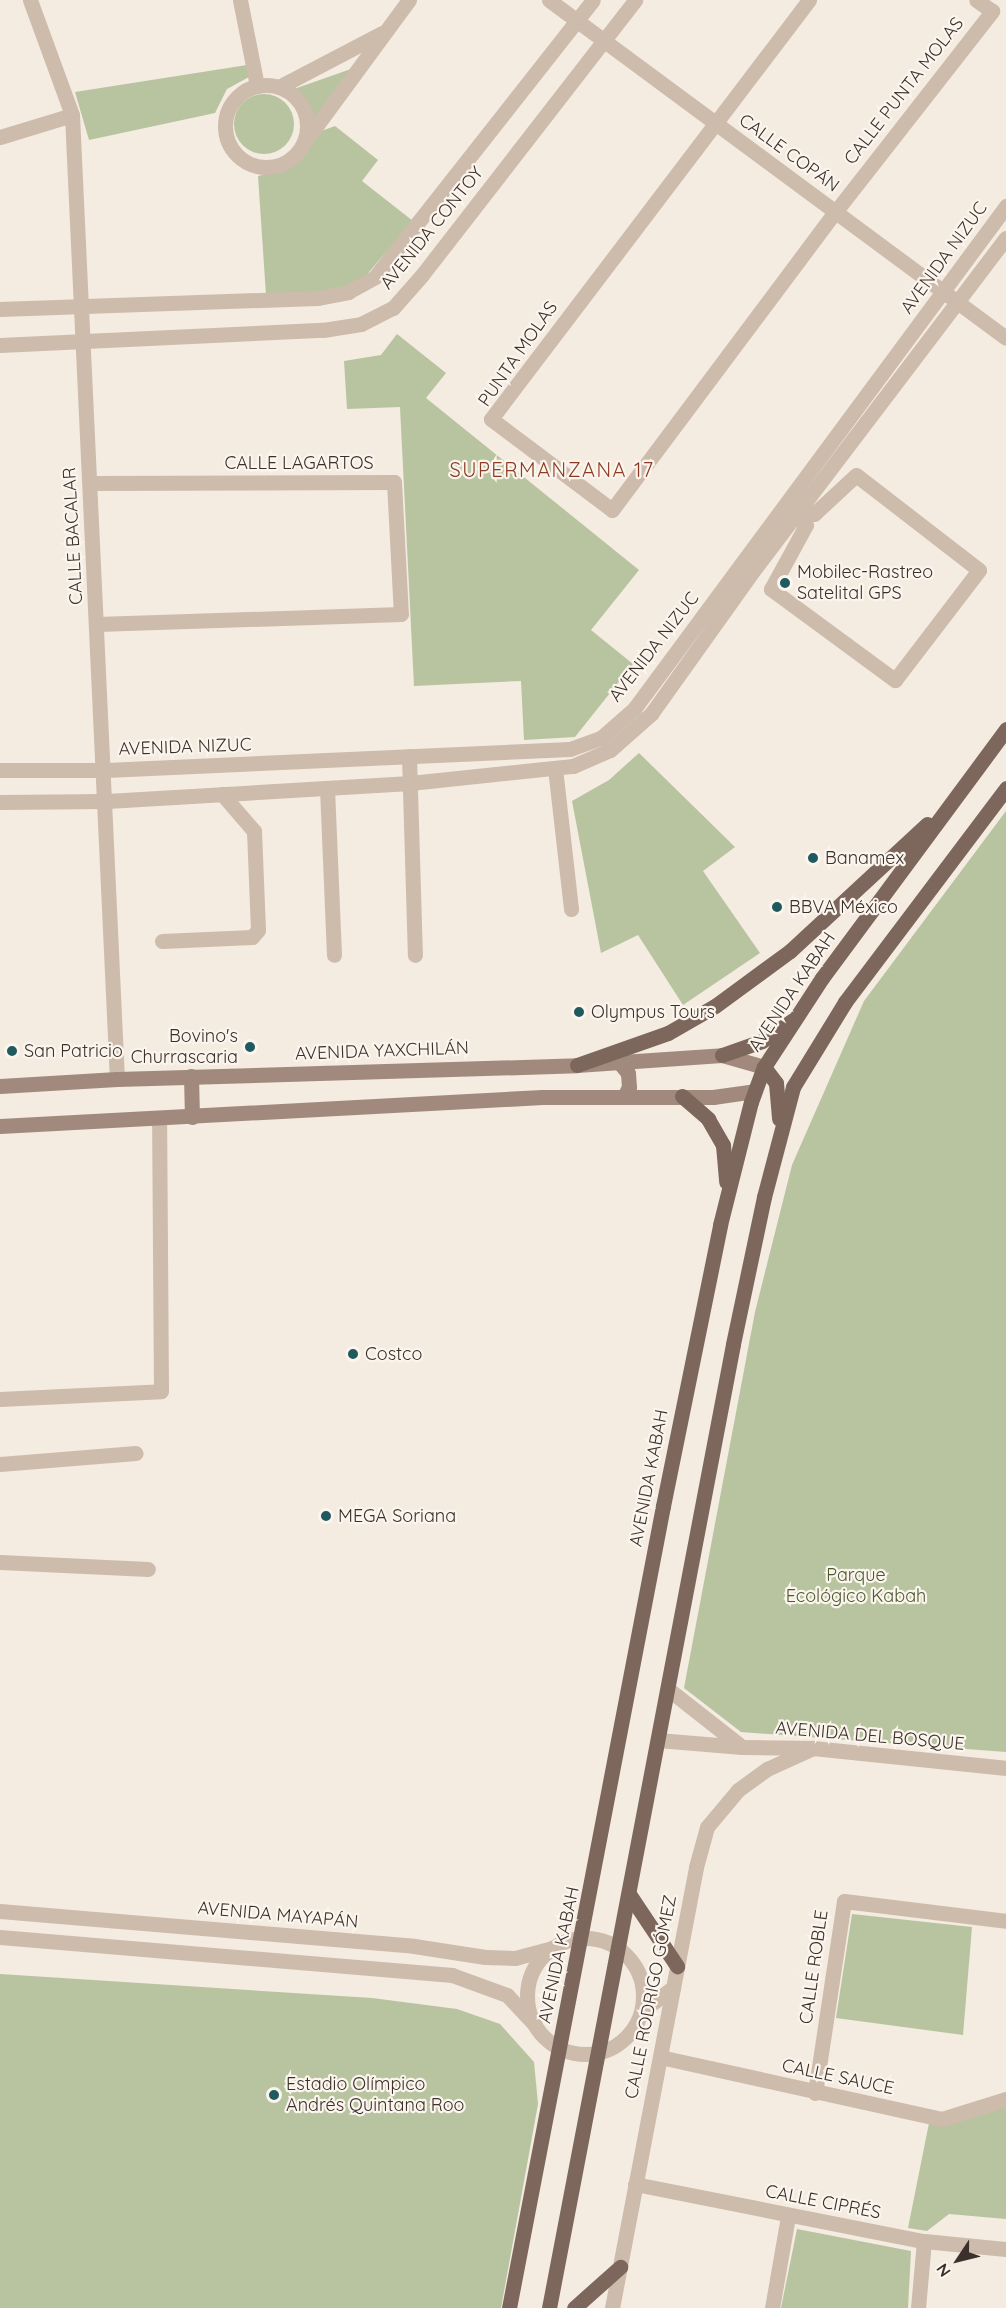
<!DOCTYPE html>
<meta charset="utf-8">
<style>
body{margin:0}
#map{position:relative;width:1006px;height:2308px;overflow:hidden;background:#f4ebe1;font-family:Quicksand,sans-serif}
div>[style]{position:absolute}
.green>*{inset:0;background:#b8c4a0}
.round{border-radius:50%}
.minor>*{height:15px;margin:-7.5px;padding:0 7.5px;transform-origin:7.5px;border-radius:7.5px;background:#cdbbac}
.minor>.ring{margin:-7.5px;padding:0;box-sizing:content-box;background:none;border:15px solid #cdbbac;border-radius:50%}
.tertiary>*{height:15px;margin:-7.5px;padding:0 7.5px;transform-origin:7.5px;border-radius:7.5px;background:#cdbbac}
.tertiary>.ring{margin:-7.5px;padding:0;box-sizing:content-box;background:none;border:15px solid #cdbbac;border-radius:50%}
.secondary>*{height:15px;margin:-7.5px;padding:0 7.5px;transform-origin:7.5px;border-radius:7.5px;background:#a18a7d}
.primary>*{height:15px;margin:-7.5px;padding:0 7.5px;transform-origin:7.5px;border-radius:7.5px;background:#7d675c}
.dots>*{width:16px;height:16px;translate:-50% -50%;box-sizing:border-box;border:3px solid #fbf5ee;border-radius:50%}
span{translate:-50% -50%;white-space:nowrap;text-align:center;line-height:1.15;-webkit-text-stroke:4.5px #fbf5ee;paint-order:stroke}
.street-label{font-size:18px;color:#3b302b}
.poi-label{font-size:18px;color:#3b302b}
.left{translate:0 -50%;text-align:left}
.right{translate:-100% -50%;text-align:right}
.park-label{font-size:18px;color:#4a5a2e}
.neighbourhood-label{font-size:20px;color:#8c3b22;letter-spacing:1.5px}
.north{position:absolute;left:928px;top:2230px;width:60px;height:60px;-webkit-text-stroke:4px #fbf5ee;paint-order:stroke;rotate:235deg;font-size:16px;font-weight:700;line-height:24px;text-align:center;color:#3b302b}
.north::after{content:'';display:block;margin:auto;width:21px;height:27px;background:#3b302b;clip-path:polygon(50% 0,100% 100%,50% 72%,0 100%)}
</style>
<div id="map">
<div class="green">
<i style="clip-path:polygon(247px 65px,249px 77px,227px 89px,215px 113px,89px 140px,75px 92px)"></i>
<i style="clip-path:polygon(351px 69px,316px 123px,308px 104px,294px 89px)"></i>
<i class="round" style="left:234px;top:94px;width:60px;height:60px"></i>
<i style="clip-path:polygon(335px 126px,378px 160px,362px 181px,413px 221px,363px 279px,346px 288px,312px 294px,266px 295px,258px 176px,284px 170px,307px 153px,313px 134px)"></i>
<i style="clip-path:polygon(397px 334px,446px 373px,426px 398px,639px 570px,591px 630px,633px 664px,575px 737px,524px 740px,521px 681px,414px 686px,400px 407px,347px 409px,344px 361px,381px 355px)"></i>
<i style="clip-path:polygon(639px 753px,735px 847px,703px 871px,760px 953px,683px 1005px,638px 935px,601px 953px,572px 801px,609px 780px)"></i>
<i style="clip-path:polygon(1006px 811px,1006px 1752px,741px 1732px,684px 1688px,755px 1312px,792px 1165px,864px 1001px)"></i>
<i style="clip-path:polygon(852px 1914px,972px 1927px,963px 2035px,836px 2018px)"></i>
<i style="clip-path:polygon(0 1974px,372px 1998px,457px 2009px,500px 2024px,534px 2062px,538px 2104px,501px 2308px,0 2308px)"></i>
<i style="clip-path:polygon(1006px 2100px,1006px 2219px,949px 2214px,927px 2231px,908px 2228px,929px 2123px)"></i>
<i style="clip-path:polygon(797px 2229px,911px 2251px,908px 2308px,781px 2308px)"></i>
</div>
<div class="minor">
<i style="left:30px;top:0;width:122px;rotate:69.9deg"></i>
<i style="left:72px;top:115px;width:965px;rotate:87.33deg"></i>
<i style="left:240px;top:0;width:88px;rotate:78.8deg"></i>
<i style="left:549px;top:0;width:568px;rotate:36.49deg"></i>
<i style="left:809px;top:0;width:526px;rotate:127.2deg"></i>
<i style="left:491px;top:419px;width:151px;rotate:36.9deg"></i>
<i style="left:612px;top:510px;width:374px;rotate:-53.2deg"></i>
<i style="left:836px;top:211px;width:254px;rotate:-52deg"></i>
<i style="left:992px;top:11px;width:19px;rotate:-145deg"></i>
<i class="ring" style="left:225px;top:85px;width:67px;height:67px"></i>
<i style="left:279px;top:87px;width:116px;rotate:-27.7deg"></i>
<i style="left:0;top:137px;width:75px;rotate:-17deg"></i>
<i style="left:306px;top:140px;width:174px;rotate:-53.7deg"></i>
<i style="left:90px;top:483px;width:304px;rotate:-0.2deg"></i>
<i style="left:394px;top:482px;width:132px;rotate:87deg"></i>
<i style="left:401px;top:614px;width:304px;rotate:178.1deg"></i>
<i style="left:795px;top:516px;width:14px;rotate:39deg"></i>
<i style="left:806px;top:525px;width:73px;rotate:118.7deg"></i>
<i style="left:771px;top:589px;width:154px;rotate:36.3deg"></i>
<i style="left:895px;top:680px;width:138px;rotate:-52.6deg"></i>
<i style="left:979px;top:570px;width:155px;rotate:-142.3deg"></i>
<i style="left:856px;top:475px;width:57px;rotate:137.1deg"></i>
<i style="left:814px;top:514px;width:14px;rotate:-146deg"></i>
<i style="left:409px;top:756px;width:199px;rotate:88.3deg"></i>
<i style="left:555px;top:768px;width:142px;rotate:83.5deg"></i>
<i style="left:327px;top:788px;width:167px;rotate:87.6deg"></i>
<i style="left:162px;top:941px;width:90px;rotate:-2.5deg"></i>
<i style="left:252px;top:937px;width:9px;rotate:-49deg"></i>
<i style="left:258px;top:930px;width:99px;rotate:-92.3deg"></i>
<i style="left:254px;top:831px;width:49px;rotate:-130.9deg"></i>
<i style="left:0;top:1399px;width:161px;rotate:-2.8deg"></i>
<i style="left:161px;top:1391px;width:272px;rotate:-90.4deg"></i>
<i style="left:0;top:1464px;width:136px;rotate:-4.6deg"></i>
<i style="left:0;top:1562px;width:148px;rotate:2.7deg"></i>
<i style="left:668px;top:1689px;width:94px;rotate:38.1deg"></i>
<i style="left:658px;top:1740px;width:84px;rotate:4.8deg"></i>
<i style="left:742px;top:1747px;width:71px;rotate:0.8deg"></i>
<i style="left:813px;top:1748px;width:194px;rotate:5.9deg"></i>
<i style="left:642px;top:2011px;width:39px;rotate:-37deg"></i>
<i style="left:660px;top:2057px;width:289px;rotate:12.4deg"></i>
<i style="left:942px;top:2119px;width:67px;rotate:-17.4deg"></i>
<i style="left:815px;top:2093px;width:194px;rotate:-81.4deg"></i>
<i style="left:844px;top:1901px;width:163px;rotate:7deg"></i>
<i style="left:635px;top:2184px;width:295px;rotate:11.2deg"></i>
<i style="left:924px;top:2241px;width:82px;rotate:5.6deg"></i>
<i style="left:612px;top:2308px;width:449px;rotate:-79.2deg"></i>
<i style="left:696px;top:1867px;width:41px;rotate:-74.6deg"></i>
<i style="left:707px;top:1827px;width:48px;rotate:-50deg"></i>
<i style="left:738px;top:1790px;width:36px;rotate:-36deg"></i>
<i style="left:767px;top:1769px;width:51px;rotate:-24.5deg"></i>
<i style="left:772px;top:2308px;width:93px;rotate:-80.1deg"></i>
<i style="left:918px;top:2308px;width:67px;rotate:-84.9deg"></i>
</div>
<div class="tertiary">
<i style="left:0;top:309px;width:318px;rotate:-2deg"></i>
<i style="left:318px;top:298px;width:31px;rotate:-11deg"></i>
<i style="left:348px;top:292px;width:31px;rotate:-29deg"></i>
<i style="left:375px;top:277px;width:352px;rotate:-51.8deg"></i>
<i style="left:0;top:345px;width:323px;rotate:-2.7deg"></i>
<i style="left:323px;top:330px;width:38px;rotate:-9deg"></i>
<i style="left:361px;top:324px;width:36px;rotate:-27deg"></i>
<i style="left:393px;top:308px;width:44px;rotate:-48.7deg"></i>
<i style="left:422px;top:275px;width:348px;rotate:-52.2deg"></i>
<i style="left:0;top:770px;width:106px"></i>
<i style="left:106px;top:770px;width:464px;rotate:-2.6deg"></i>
<i style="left:570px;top:749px;width:33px;rotate:-20deg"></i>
<i style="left:601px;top:738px;width:44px;rotate:-41.3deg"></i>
<i style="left:634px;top:709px;width:626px;rotate:-53.51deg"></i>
<i style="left:0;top:802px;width:107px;rotate:-0.5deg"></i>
<i style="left:107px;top:801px;width:304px;rotate:-3.4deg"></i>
<i style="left:410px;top:783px;width:164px;rotate:-6deg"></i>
<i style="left:573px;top:766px;width:40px;rotate:-23.4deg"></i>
<i style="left:610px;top:750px;width:55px;rotate:-41.3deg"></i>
<i style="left:651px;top:714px;width:181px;rotate:-54.5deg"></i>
<i style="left:756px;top:567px;width:413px;rotate:-52.8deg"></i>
<i style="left:0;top:1911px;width:415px;rotate:4.8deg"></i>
<i style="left:414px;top:1946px;width:72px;rotate:8.8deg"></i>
<i style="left:485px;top:1957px;width:30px;rotate:2deg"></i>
<i style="left:515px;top:1958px;width:38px;rotate:-15deg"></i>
<i style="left:0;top:1937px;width:454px;rotate:4.8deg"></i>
<i style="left:452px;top:1975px;width:59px;rotate:20deg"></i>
<i style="left:507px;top:1995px;width:41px;rotate:47deg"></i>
<i class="ring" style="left:527px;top:1938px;width:101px;height:101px"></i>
</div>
<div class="secondary">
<i style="left:619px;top:1062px;width:14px;rotate:51deg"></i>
<i style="left:628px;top:1073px;width:14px;rotate:86deg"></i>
<i style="left:629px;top:1087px;width:11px;rotate:117deg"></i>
<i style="left:191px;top:1076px;width:41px;rotate:88.6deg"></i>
<i style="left:0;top:1086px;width:117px;rotate:-3.4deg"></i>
<i style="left:117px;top:1079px;width:460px;rotate:-1.7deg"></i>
<i style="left:577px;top:1065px;width:145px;rotate:-3.9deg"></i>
<i style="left:722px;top:1055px;width:44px;rotate:15.9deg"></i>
<i style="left:0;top:1126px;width:543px;rotate:-3.06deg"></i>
<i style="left:542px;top:1097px;width:171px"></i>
<i style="left:713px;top:1097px;width:42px;rotate:-8.1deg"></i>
</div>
<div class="primary">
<i style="left:722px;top:1055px;width:42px;rotate:-19.3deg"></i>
<i style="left:762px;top:1041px;width:37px;rotate:-34deg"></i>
<i style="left:577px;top:1065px;width:96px;rotate:-19.4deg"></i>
<i style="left:668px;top:1033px;width:54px;rotate:-29.9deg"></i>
<i style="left:715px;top:1006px;width:93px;rotate:-36.3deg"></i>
<i style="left:790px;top:951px;width:187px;rotate:-42.8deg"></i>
<i style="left:764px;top:1067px;width:20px;rotate:53deg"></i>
<i style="left:776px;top:1083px;width:36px;rotate:85deg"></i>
<i style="left:682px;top:1096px;width:35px;rotate:41deg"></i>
<i style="left:708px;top:1119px;width:30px;rotate:60deg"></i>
<i style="left:723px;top:1145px;width:37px;rotate:85deg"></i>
<i style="left:629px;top:1894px;width:87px;rotate:56.3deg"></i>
<i style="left:509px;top:2308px;width:817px;rotate:-79.13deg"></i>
<i style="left:663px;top:1506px;width:287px;rotate:-78.5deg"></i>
<i style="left:720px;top:1225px;width:127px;rotate:-75.9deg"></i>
<i style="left:751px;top:1102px;width:37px;rotate:-70deg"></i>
<i style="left:764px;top:1067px;width:106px;rotate:-56.9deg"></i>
<i style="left:822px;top:978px;width:310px;rotate:-53.5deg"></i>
<i style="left:549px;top:2308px;width:981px;rotate:-79.19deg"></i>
<i style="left:733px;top:1344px;width:150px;rotate:-78.1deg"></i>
<i style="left:764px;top:1197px;width:114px;rotate:-75.2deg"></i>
<i style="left:793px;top:1087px;width:100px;rotate:-58.5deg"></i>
<i style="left:845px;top:1002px;width:268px;rotate:-53deg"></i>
<i style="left:574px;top:2308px;width:62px;rotate:-41.7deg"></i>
</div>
<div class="dots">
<i style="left:785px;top:583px;background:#1f5a5e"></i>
<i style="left:813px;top:858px;background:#1f5a5e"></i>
<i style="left:777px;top:907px;background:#1f5a5e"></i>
<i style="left:579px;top:1012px;background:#1f5a5e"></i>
<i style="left:250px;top:1047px;background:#1f5a5e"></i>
<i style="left:12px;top:1051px;background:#1f5a5e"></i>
<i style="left:353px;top:1354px;background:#1f5a5e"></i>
<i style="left:326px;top:1516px;background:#1f5a5e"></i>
<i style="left:274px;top:2095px;background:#1f5a5e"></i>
</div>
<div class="street-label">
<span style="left:904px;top:91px;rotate:-52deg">CALLE PUNTA MOLAS</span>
<span style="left:789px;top:153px;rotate:36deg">CALLE COPÁN</span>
<span style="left:432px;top:228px;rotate:-51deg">AVENIDA CONTOY</span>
<span style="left:944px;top:258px;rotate:-54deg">AVENIDA NIZUC</span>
<span style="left:518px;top:354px;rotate:-55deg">PUNTA MOLAS</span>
<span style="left:299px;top:463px">CALLE LAGARTOS</span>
<span style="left:73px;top:536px;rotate:-93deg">CALLE BACALAR</span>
<span style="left:654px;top:647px;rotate:-52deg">AVENIDA NIZUC</span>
<span style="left:185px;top:747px;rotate:-2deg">AVENIDA NIZUC</span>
<span style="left:792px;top:992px;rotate:-56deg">AVENIDA KABAH</span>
<span style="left:382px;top:1051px;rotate:-2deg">AVENIDA YAXCHILÁN</span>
<span style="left:649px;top:1478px;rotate:-79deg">AVENIDA KABAH</span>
<span style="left:870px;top:1736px;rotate:5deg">AVENIDA DEL BOSQUE</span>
<span style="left:278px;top:1915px;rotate:5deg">AVENIDA MAYAPÁN</span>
<span style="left:559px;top:1955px;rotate:-78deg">AVENIDA KABAH</span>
<span style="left:814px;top:1967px;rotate:-82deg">CALLE ROBLE</span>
<span style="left:651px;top:1997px;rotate:-79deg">CALLE RODRIGO GÓMEZ</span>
<span style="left:838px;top:2077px;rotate:12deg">CALLE SAUCE</span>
<span style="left:823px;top:2202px;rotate:11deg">CALLE CIPRÉS</span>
</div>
<div class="poi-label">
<span class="left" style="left:797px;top:583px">Mobilec-Rastreo<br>Satelital GPS</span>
<span class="left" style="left:825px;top:858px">Banamex</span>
<span class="left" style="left:789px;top:907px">BBVA México</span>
<span class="left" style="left:591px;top:1012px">Olympus Tours</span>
<span class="right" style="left:238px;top:1047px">Bovino's<br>Churrascaria</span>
<span class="left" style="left:24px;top:1051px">San Patricio</span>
<span class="left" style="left:365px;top:1354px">Costco</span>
<span class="left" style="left:338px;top:1516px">MEGA Soriana</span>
<span class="left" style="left:286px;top:2095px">Estadio Olímpico<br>Andrés Quintana Roo</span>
</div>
<div class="park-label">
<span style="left:856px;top:1586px">Parque<br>Ecológico Kabah</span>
</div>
<div class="neighbourhood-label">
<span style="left:552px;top:469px">SUPERMANZANA 17</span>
</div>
<div class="north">N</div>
</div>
